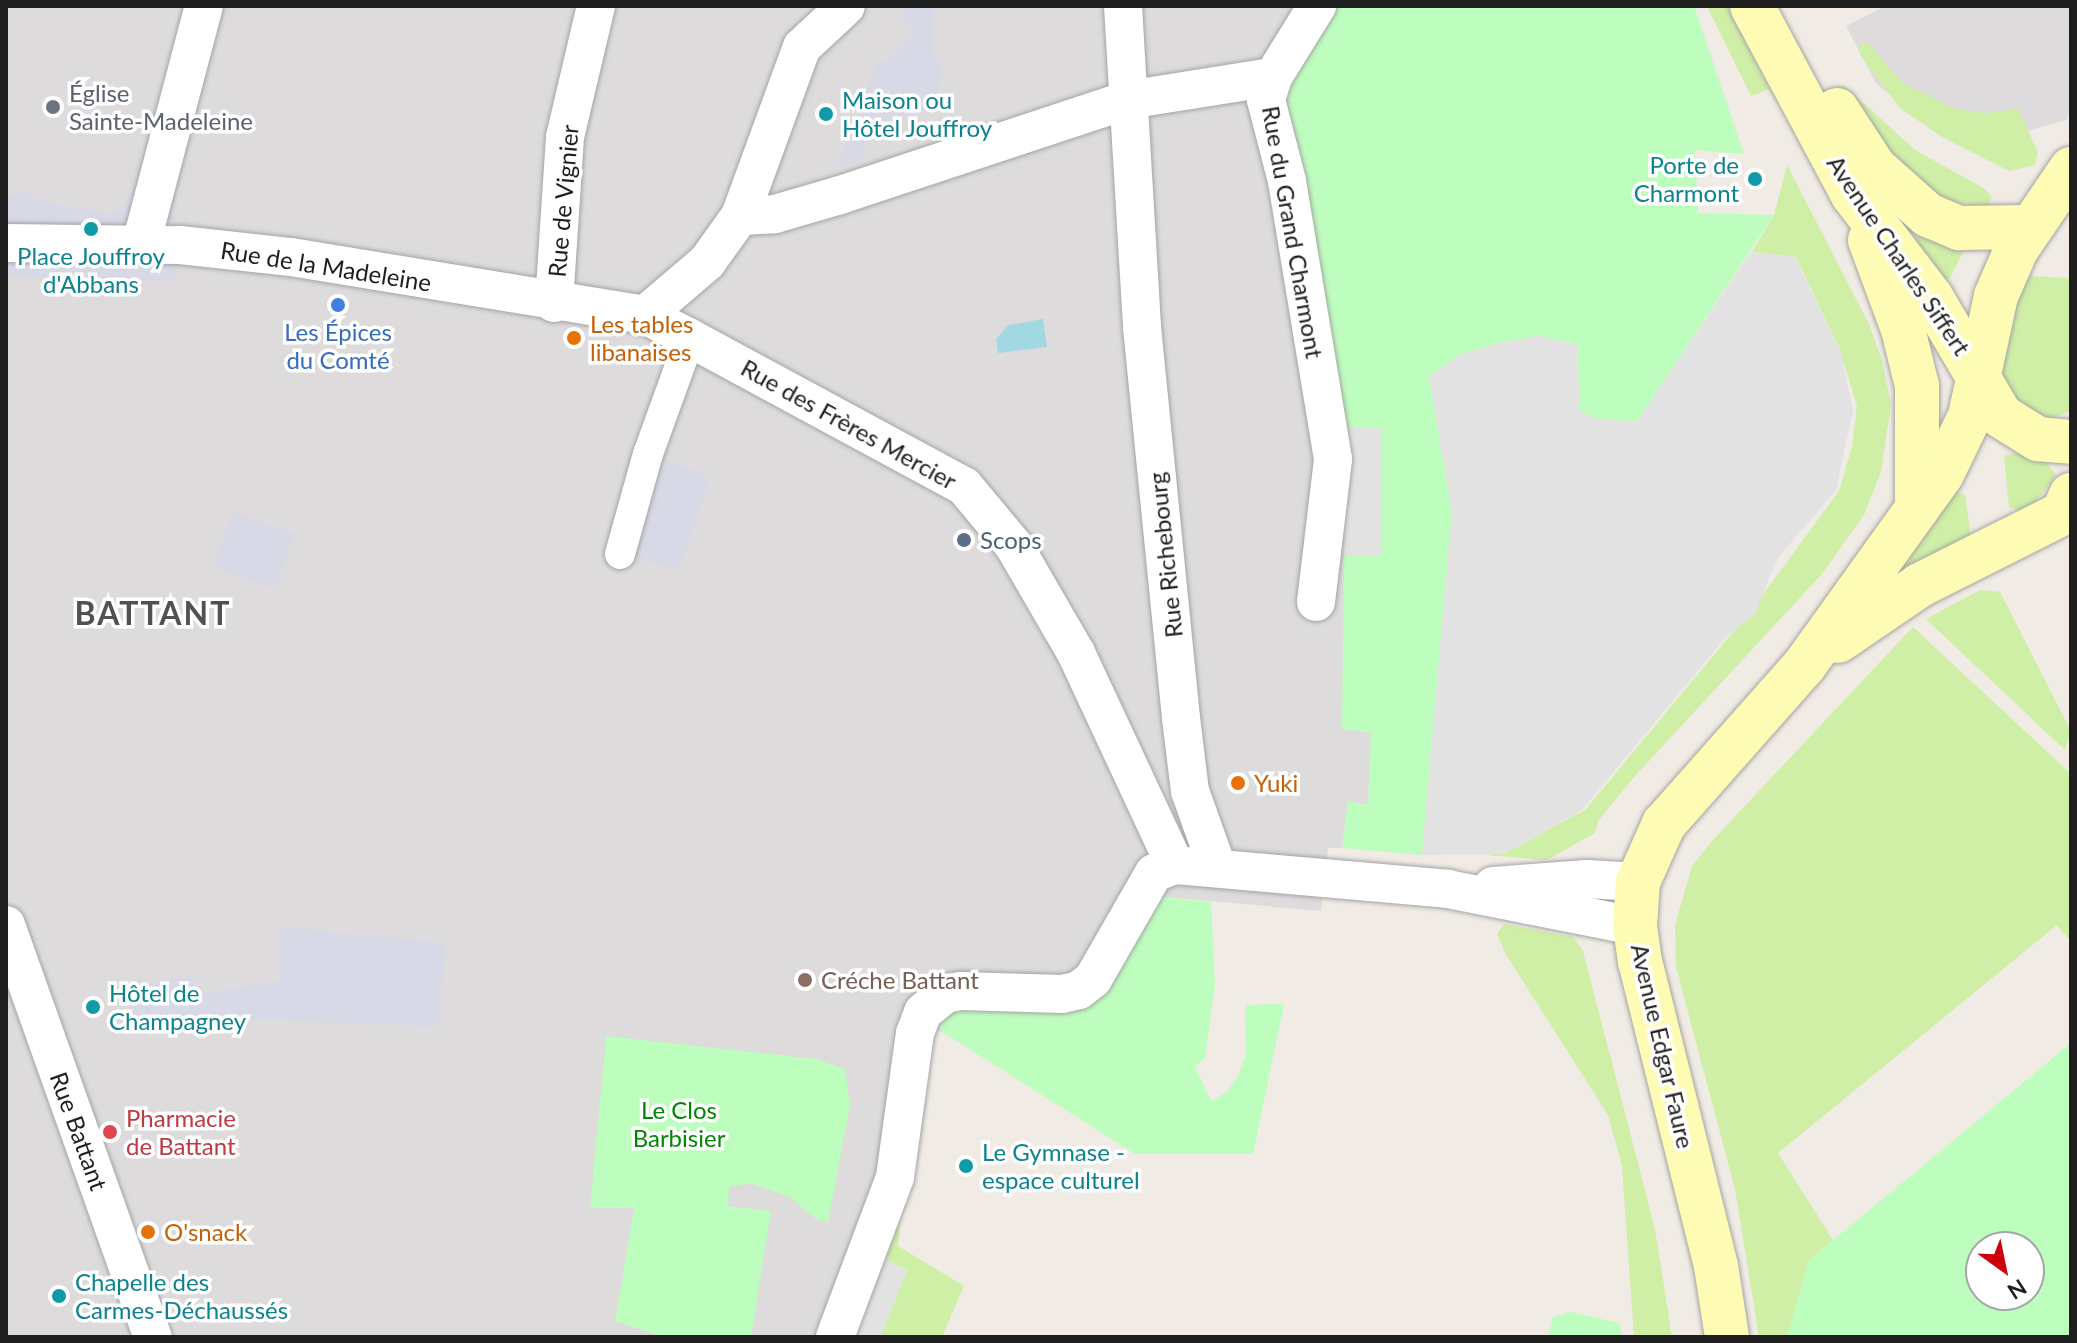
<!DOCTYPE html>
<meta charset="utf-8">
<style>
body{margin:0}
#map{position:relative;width:2077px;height:1343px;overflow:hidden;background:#f0ebe4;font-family:Lato,sans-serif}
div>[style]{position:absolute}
.residential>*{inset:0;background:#dddbdb}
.grass>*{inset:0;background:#cfeea6}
.park>*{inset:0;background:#bdfdbd}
.parking>*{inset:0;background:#e2e2e2}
.plaza>*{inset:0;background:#d8d9e6}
.water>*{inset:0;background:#a1d8e1}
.roads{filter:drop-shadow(0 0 2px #a5a5a5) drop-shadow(0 0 2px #a5a5a5)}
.pedestrian>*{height:30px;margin:-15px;padding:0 15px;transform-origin:15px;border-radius:15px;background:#fff}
.minor>*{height:38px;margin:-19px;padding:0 19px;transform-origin:19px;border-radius:19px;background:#fff}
.secondary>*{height:44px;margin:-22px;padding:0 22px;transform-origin:22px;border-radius:22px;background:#fefcb4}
.dots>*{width:22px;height:22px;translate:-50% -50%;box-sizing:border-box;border:4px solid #fff;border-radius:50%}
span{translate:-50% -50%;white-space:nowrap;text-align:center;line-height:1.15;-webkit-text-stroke:7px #fff;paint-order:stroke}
.worship-label{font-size:24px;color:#5b616d}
.left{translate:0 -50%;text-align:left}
.culture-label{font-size:24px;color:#0d838f}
.right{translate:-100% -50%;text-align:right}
.street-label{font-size:24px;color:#1e1e1e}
.food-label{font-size:24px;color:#c56008}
.shop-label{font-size:24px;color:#366cbe}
.service-label{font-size:24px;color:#4e5e75}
.education-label{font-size:24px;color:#785e54}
.park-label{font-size:24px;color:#038604}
.health-label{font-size:24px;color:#be3a42}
.district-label{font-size:32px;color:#515151;font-weight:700;letter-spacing:2px}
.frame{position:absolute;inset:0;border:8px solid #1e1e1e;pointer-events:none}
.north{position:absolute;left:1965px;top:1231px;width:80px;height:80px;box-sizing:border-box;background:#fff;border:2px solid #a5a5a5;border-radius:50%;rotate:147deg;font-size:22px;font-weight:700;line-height:32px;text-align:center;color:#1e1e1e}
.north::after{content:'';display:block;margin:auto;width:28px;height:36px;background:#cd0010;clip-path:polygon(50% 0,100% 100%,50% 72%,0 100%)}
</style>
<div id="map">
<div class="residential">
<i style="clip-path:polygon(6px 6px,1335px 6px,1347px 629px,1342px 729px,1371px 732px,1368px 806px,1348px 802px,1342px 848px,1328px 848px,1321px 911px,1154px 896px,1111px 978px,939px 1017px,941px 1031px,906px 1025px,871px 1208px,823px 1337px,6px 1337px)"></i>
<i style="clip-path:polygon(1886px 6px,2071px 6px,2071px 112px,2066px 120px,2007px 137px,1942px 130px,1921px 122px,1876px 83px,1846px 26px)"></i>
</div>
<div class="grass">
<i style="clip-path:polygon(1707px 6px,1727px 6px,1769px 89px,1751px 96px)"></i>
<i style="clip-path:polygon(1859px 42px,1870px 45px,1902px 82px,1953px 108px,1985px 113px,2018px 109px,2038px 152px,2035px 165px,2009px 171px,1942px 137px,1900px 108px,1860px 55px)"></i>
<i style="clip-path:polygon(1839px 86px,1845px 86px,1915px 150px,1985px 189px,1992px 197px,1988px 208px,1935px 198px,1866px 130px)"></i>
<i style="clip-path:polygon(1787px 165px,1869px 324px,1882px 360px,1891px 405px,1881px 472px,1864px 515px,1821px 575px,1635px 776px,1598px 821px,1595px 833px,1547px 860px,1488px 855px,1511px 850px,1586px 809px,1753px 608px,1839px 491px,1852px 447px,1857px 405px,1839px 348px,1796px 257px,1752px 252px,1774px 215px)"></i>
<i style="clip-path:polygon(1923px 233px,1964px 250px,1950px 278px,1941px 281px,1915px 239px)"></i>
<i style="clip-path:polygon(2026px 276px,2071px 278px,2071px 411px,2048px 419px,2019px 405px,2003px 376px,2007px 327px)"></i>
<i style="clip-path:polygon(2015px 453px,2047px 463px,2056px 475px,2027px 513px,2009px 507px,2004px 456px)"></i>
<i style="clip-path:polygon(1955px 491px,1965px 495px,1971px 538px,1891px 580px)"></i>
<i style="clip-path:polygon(1980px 590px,2000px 592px,2071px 731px,2065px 750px,1926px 619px)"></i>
<i style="clip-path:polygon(1913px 627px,2071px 774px,2071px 942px,2057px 925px,1778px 1153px,1833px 1240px,1809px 1260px,1787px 1337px,1759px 1337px,1735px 1189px,1676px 967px,1675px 925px,1692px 866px,1712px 841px)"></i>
<i style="clip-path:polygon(1504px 924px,1573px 937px,1583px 951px,1655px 1229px,1672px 1337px,1634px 1337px,1622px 1166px,1608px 1115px,1505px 953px,1497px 934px)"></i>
<i style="clip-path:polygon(895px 1220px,900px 1223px,898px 1246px,964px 1286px,942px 1337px,880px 1337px,907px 1270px,879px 1257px)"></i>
</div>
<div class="park">
<i style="clip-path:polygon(1335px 6px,1694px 6px,1744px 154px,1695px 150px,1698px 213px,1774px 215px,1637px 421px,1599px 420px,1579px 411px,1577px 344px,1538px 336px,1499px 343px,1461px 354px,1429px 376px,1452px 510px,1422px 855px,1342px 848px,1348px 801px,1368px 805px,1371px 733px,1342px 729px,1344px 556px,1382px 556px,1381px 427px,1344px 428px,1277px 98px)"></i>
<i style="clip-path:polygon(1154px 896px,1211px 902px,1215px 985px,1205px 1057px,1195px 1067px,1211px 1101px,1227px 1092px,1239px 1074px,1246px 1054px,1245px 1005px,1284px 1004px,1253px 1154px,1135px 1154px,941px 1031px,939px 1017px,956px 1003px,1063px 1007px)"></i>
<i style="clip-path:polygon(606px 1036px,816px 1059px,845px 1069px,850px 1106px,828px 1222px,816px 1219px,791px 1198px,751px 1183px,729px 1187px,728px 1206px,771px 1211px,751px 1337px,664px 1337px,615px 1321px,634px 1208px,590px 1208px)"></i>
<i style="clip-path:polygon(evenodd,2071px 1043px,2071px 1337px,1787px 1337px,1809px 1260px,2071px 1043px,1981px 1247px,2029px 1247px,2029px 1295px,1981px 1295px,1981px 1247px)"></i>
<i style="clip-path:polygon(1571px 1312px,1619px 1323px,1622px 1337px,1548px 1337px,1553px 1317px)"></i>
</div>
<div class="parking">
<i style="clip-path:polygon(1751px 252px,1795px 257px,1841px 353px,1853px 411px,1836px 490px,1777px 559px,1755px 614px,1725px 638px,1582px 810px,1504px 854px,1422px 855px,1452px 510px,1429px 376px,1461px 354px,1499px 343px,1538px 336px,1577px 344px,1580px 411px,1599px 420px,1637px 421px)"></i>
<i style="clip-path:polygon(1382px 427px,1382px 556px,1344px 556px,1344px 428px)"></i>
<i style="clip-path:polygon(879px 1257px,907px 1270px,880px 1337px,846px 1337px)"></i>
</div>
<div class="plaza">
<i style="clip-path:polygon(906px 6px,933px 6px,933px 59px,942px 60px,937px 108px,872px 127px,862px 160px,838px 166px,878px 58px,884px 63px,915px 32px,902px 19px)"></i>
<i style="clip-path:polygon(21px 191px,43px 202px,107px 213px,120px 211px,130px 192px,169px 201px,180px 245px,174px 281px,6px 276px,6px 198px)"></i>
<i style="clip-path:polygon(648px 454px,710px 476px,679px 570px,620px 554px)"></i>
<i style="clip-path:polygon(233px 512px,295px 534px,275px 589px,213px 567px)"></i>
<i style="clip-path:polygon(280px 927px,446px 943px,438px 1027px,199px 1016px,138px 1031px,123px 989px,191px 975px,197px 995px,279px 980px)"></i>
</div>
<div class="water">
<i style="clip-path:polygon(1043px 319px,1047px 347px,998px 353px,996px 339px,1008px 325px)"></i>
</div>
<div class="roads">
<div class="pedestrian">
<i style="left:620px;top:554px;width:104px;rotate:-74.4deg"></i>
<i style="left:648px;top:454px;width:123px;rotate:-70.1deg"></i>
</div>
<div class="minor">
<i style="left:1123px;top:6px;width:322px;rotate:86.6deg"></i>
<i style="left:1142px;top:327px;width:393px;rotate:84.3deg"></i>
<i style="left:1181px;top:718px;width:74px;rotate:83deg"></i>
<i style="left:1190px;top:791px;width:81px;rotate:70.4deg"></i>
<i style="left:740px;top:216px;width:35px;rotate:-3deg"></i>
<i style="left:775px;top:214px;width:68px;rotate:-16.3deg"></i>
<i style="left:840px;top:195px;width:302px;rotate:-18.3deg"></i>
<i style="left:1127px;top:100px;width:148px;rotate:-9deg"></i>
<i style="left:6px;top:243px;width:174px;rotate:0.7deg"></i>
<i style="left:180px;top:245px;width:112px;rotate:6.2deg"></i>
<i style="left:291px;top:257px;width:359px;rotate:9.3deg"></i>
<i style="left:645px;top:315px;width:51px;rotate:27.1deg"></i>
<i style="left:690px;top:338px;width:311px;rotate:28.4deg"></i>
<i style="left:964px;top:486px;width:78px;rotate:50.2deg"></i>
<i style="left:1014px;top:546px;width:124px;rotate:59.9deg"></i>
<i style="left:1076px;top:653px;width:234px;rotate:65deg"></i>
<i style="left:141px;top:244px;width:246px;rotate:-75.2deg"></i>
<i style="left:554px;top:303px;width:166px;rotate:-86.2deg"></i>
<i style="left:565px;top:137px;width:135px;rotate:-76.7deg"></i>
<i style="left:645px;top:315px;width:82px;rotate:-40.5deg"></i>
<i style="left:707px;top:262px;width:57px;rotate:-54.3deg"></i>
<i style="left:740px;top:216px;width:180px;rotate:-69.9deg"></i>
<i style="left:802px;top:47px;width:60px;rotate:-43deg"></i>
<i style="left:1316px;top:602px;width:144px;rotate:-83.2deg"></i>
<i style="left:1333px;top:459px;width:282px;rotate:-99.4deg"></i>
<i style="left:1287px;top:181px;width:84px;rotate:-104.5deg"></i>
<i style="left:1266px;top:100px;width:24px;rotate:-73deg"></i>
<i style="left:1273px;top:77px;width:84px;rotate:-58.2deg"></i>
<i style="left:1493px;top:886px;width:94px;rotate:-4.3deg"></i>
<i style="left:1587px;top:879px;width:51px;rotate:3.4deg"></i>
<i style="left:6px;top:925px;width:437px;rotate:70.4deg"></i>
<i style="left:835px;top:1337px;width:171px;rotate:-69.4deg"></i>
<i style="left:895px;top:1177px;width:145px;rotate:-82.1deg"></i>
<i style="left:915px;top:1033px;width:22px;rotate:-69deg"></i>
<i style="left:923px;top:1012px;width:28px;rotate:-39deg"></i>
<i style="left:945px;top:994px;width:16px;rotate:-11deg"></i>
<i style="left:961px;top:991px;width:101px;rotate:1.7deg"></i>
<i style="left:1062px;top:994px;width:17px;rotate:-13deg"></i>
<i style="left:1079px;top:990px;width:18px;rotate:-38deg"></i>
<i style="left:1093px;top:979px;width:122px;rotate:-60.1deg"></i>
<i style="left:1154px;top:873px;width:22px;rotate:-21deg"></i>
<i style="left:1175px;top:865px;width:274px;rotate:5deg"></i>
<i style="left:1448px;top:889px;width:191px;rotate:11.2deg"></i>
</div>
<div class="secondary">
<i style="left:1752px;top:6px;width:214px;rotate:61.9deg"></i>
<i style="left:1853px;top:195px;width:128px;rotate:52.6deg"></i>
<i style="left:1931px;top:297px;width:138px;rotate:59.5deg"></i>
<i style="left:2001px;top:416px;width:44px;rotate:31.9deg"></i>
<i style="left:2038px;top:439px;width:33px;rotate:5deg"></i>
<i style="left:1837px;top:110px;width:69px;rotate:56.8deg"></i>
<i style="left:1875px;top:168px;width:71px;rotate:41.6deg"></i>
<i style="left:1928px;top:215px;width:34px;rotate:23deg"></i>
<i style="left:1959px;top:228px;width:71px;rotate:-0.8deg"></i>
<i style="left:1870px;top:240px;width:95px;rotate:69.7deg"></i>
<i style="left:1903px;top:329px;width:59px;rotate:76.2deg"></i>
<i style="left:1917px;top:386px;width:123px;rotate:90deg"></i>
<i style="left:1838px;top:641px;width:99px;rotate:-34.3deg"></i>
<i style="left:1920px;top:585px;width:160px;rotate:-26.7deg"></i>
<i style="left:2063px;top:513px;width:20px;rotate:-66deg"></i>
<i style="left:1727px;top:1337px;width:72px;rotate:-98.8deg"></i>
<i style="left:1716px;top:1266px;width:313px;rotate:-104deg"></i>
<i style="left:1640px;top:962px;width:36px;rotate:-98deg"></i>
<i style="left:1635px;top:926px;width:44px;rotate:-86.1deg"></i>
<i style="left:1638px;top:882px;width:64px;rotate:-65.9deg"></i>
<i style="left:1664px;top:824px;width:211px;rotate:-48.5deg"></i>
<i style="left:1804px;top:666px;width:236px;rotate:-54.3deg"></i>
<i style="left:1942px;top:474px;width:64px;rotate:-64.2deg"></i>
<i style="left:1970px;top:416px;width:123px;rotate:-77.8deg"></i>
<i style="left:1996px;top:296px;width:50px;rotate:-66.5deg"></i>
<i style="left:2016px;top:250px;width:98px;rotate:-55.8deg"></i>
</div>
</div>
<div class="dots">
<i style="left:53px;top:107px;background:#6b7280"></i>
<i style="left:826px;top:114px;background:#0f9aa8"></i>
<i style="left:1755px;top:179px;background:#0f9aa8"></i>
<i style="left:91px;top:229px;background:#0f9aa8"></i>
<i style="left:338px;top:305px;background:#3f7fe0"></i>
<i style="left:574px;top:338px;background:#e8710a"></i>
<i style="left:964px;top:540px;background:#5c6f8a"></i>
<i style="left:1238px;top:783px;background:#e8710a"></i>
<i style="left:805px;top:980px;background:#8d6e63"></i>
<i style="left:93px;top:1007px;background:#0f9aa8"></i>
<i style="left:110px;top:1132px;background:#e0444e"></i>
<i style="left:966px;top:1166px;background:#0f9aa8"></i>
<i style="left:148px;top:1232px;background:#e8710a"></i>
<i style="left:59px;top:1296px;background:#0f9aa8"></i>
</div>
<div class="worship-label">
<span class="left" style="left:69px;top:107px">Église<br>Sainte-Madeleine</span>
</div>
<div class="culture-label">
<span class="left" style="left:842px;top:114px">Maison ou<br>Hôtel Jouffroy</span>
<span class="right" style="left:1739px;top:179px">Porte de<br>Charmont</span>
<span style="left:91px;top:270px">Place Jouffroy<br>d'Abbans</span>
<span class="left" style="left:109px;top:1007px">Hôtel de<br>Champagney</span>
<span class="left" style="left:982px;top:1166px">Le Gymnase -<br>espace culturel</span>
<span class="left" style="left:75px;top:1296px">Chapelle des<br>Carmes-Déchaussés</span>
</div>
<div class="street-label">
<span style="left:563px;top:201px;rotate:-85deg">Rue de Vignier</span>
<span style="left:1293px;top:232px;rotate:80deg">Rue du Grand Charmont</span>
<span style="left:1899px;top:255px;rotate:56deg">Avenue Charles Siffert</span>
<span style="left:326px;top:266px;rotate:9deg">Rue de la Madeleine</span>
<span style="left:849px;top:424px;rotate:29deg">Rue des Frères Mercier</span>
<span style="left:1165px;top:555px;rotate:-96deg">Rue Richebourg</span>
<span style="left:1663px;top:1046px;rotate:77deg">Avenue Edgar Faure</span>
<span style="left:79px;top:1131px;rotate:70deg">Rue Battant</span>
</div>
<div class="food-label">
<span class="left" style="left:590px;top:338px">Les tables<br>libanaises</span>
<span class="left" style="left:1254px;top:783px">Yuki</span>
<span class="left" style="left:164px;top:1232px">O'snack</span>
</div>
<div class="shop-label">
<span style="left:338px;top:346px">Les Épices<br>du Comté</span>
</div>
<div class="service-label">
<span class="left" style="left:980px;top:540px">Scops</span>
</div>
<div class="education-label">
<span class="left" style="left:821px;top:980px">Créche Battant</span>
</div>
<div class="park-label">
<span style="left:679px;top:1124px">Le Clos<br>Barbisier</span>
</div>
<div class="health-label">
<span class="left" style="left:126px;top:1132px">Pharmacie<br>de Battant</span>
</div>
<div class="district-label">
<span style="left:153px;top:613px">BATTANT</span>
</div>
<div class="frame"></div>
<div class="north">N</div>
</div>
